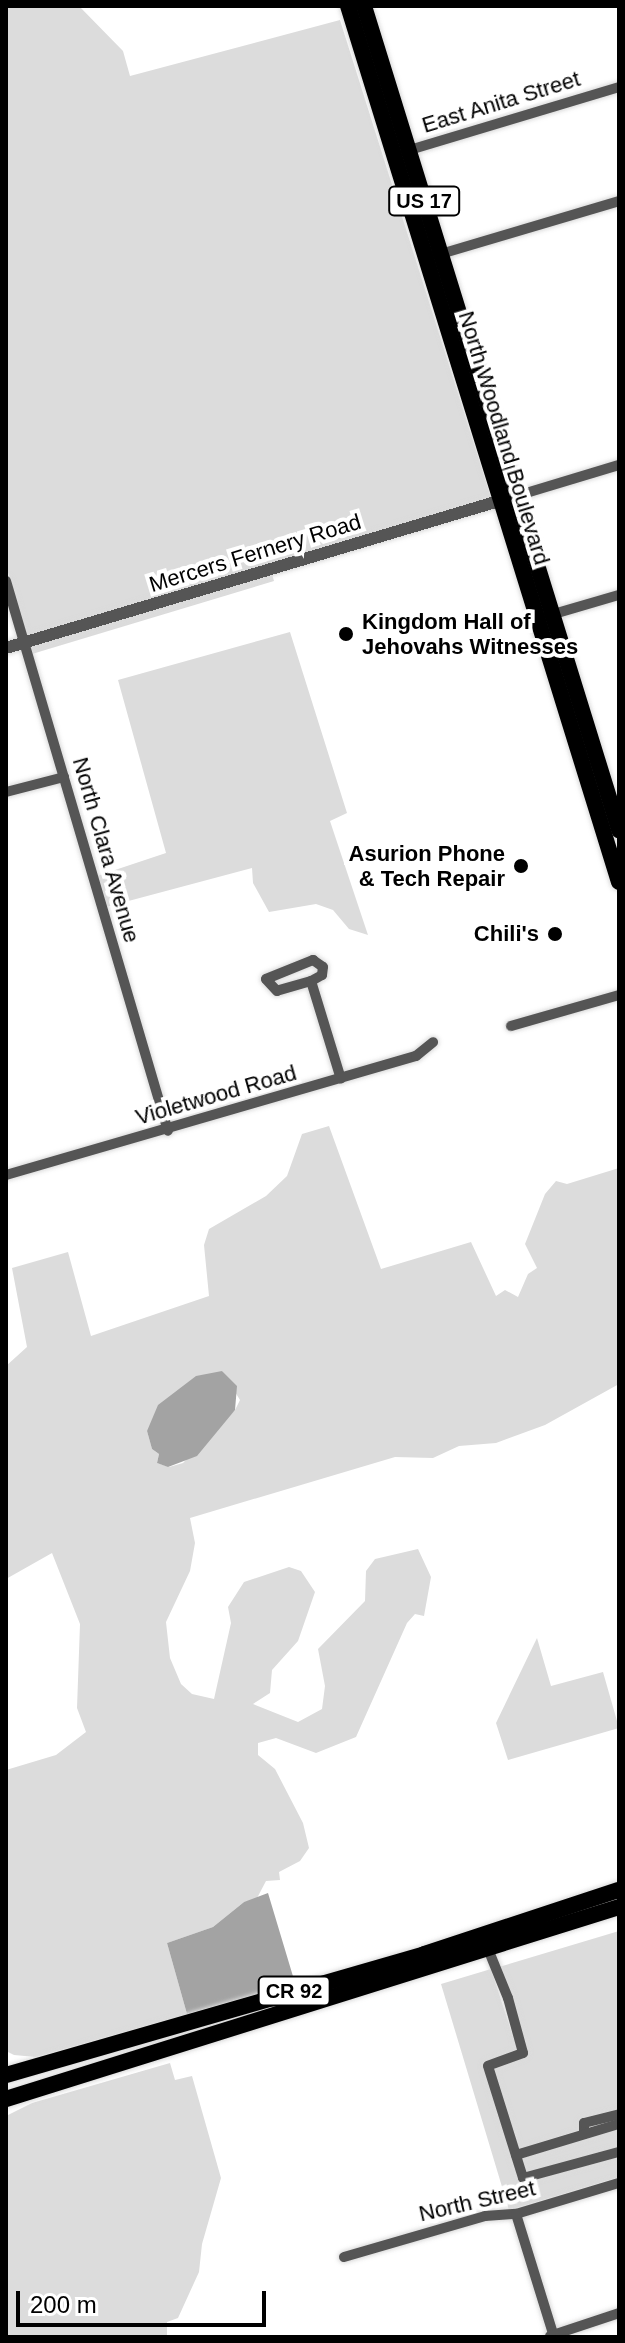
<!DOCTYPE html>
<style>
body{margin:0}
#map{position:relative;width:625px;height:2343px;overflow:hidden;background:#fff;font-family:Helvetica,sans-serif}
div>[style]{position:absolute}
.green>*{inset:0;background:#dcdcdc}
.water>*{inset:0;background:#a3a3a3}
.roads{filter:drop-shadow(0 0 2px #dbdbdb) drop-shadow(0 0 2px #dbdbdb)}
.minor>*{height:10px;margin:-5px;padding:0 5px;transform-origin:5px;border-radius:5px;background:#555}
.tertiary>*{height:12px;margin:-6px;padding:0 6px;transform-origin:6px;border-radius:6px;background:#555}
.primary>*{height:16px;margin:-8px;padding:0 8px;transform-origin:8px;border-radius:8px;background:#000}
.dots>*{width:22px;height:22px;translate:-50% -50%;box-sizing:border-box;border:4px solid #fff;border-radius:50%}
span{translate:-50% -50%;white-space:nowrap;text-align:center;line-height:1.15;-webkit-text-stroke:8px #fff;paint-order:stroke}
.shield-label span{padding:2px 6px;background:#fff;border:2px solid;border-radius:6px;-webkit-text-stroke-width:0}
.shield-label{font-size:20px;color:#000;font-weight:700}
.street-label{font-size:22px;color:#000}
.poi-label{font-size:22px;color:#000;font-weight:700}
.left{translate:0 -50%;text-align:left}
.right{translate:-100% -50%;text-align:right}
.frame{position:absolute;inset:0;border:8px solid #000;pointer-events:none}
.scale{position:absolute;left:16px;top:2291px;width:250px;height:36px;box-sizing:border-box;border:4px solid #000;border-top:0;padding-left:10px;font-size:24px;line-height:28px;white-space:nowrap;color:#000;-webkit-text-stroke:6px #fff;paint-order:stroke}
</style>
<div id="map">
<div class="green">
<i style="clip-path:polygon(6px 6px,79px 6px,123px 51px,130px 76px,340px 20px,491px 498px,27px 637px,6px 566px)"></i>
<i style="clip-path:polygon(272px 574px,274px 581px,32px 654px,30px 646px)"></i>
<i style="clip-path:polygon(290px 632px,347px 813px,330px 821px,368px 935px,349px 929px,333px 910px,316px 904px,269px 912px,253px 883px,252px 868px,106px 907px,97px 876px,166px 853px,118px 680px)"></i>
<i style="clip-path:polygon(evenodd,329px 1126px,381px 1269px,471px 1242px,496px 1296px,505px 1290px,518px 1297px,528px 1274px,537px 1268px,525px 1244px,545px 1194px,556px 1181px,567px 1184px,619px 1168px,619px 1384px,545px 1425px,496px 1443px,459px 1446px,433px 1458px,395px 1457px,190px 1518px,195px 1543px,190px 1571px,166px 1622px,170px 1658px,181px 1684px,192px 1694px,214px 1699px,231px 1623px,228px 1607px,244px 1582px,289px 1567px,301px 1571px,315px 1592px,298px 1641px,272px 1670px,270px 1693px,253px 1704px,298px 1722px,322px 1709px,325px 1686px,318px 1649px,365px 1601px,366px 1571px,375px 1559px,418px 1549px,431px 1577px,424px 1616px,415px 1614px,407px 1623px,356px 1737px,316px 1753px,276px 1738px,258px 1743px,258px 1755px,275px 1769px,303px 1823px,309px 1848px,300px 1861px,279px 1872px,280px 1880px,266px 1881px,256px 1900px,244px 1902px,213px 1927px,167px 1943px,187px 2014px,36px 2057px,14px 2055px,6px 2051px,6px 1770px,56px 1755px,86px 1732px,77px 1708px,80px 1624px,52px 1553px,6px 1579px,6px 1366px,27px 1347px,12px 1268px,68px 1252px,91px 1336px,209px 1296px,204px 1245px,209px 1229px,266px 1196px,287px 1176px,302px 1134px,329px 1126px,222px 1371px,240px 1400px,235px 1410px,183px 1463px,169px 1467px,157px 1463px,159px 1454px,152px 1449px,147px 1431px,222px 1371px)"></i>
<i style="clip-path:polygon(537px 1638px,551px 1686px,603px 1672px,619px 1728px,508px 1760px,496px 1723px)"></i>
<i style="clip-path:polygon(619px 1931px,619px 2109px,583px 2118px,580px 2130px,518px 2149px,493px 2072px,495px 2067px,524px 2057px,499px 1967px)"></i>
<i style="clip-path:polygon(491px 1969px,517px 2049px,485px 2064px,521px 2183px,619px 2157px,619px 2177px,509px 2210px,441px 1984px)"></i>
<i style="clip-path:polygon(170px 2063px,175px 2080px,192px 2076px,221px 2178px,202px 2244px,199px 2272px,178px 2318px,167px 2322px,167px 2337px,6px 2337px,6px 2116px,32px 2103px)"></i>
<i style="clip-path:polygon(619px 2129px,619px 2147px,527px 2175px,521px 2158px)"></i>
</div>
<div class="water">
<i style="clip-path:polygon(222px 1371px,237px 1386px,235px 1410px,197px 1456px,168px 1467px,157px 1463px,159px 1454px,152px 1449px,147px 1431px,158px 1405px,196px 1376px)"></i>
<i style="clip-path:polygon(268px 1893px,295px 1983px,187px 2014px,167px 1943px,213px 1927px,244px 1902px)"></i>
</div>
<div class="roads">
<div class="minor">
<i style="left:406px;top:151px;width:222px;rotate:-16.7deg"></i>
<i style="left:437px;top:255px;width:190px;rotate:-16.5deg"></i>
<i style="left:516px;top:496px;width:108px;rotate:-16.8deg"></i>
<i style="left:6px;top:581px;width:573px;rotate:73.59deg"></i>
<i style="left:547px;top:616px;width:75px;rotate:-16.3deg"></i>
<i style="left:6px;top:792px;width:60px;rotate:-14.5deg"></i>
<i style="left:311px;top:981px;width:35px;rotate:164deg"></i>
<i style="left:277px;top:991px;width:16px;rotate:-133deg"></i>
<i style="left:266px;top:979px;width:51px;rotate:-22deg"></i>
<i style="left:313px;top:960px;width:12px;rotate:35deg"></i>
<i style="left:323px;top:967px;width:8px;rotate:97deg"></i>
<i style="left:322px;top:975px;width:13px;rotate:151deg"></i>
<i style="left:311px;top:981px;width:102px;rotate:73deg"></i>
<i style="left:511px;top:1026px;width:112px;rotate:-16deg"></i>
<i style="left:6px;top:1175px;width:427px;rotate:-16.2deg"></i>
<i style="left:416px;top:1056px;width:22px;rotate:-39deg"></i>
<i style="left:488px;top:1949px;width:53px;rotate:67.8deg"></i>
<i style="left:508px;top:1998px;width:57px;rotate:74.7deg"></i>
<i style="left:523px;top:2053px;width:37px;rotate:160deg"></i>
<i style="left:488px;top:2066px;width:117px;rotate:72.6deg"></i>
<i style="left:523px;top:2178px;width:99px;rotate:-15.2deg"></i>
<i style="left:584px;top:2134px;width:11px;rotate:-90deg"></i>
<i style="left:584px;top:2123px;width:36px;rotate:-14deg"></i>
<i style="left:516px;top:2155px;width:108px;rotate:-16.8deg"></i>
<i style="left:516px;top:2214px;width:129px;rotate:72.8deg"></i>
<i style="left:344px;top:2257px;width:147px;rotate:-16.2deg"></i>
<i style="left:485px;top:2216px;width:31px;rotate:-4deg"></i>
<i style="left:516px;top:2214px;width:108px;rotate:-16.8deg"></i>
<i style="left:550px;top:2336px;width:73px;rotate:-18.4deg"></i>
</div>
<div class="tertiary">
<i style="left:6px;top:648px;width:525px;rotate:-16.61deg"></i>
</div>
<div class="primary">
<i style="left:348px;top:6px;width:917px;rotate:72.81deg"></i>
<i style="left:364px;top:6px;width:863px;rotate:72.8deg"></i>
<i style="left:6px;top:2075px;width:435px;rotate:-16.1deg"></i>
<i style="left:424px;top:1954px;width:205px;rotate:-18.2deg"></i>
<i style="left:6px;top:2099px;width:642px;rotate:-17.39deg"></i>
</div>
</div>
<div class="dots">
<i style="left:346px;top:634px;background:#000"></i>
<i style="left:521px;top:866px;background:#000"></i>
<i style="left:555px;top:934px;background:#000"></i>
</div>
<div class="shield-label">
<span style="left:424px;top:201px">US 17</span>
<span style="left:294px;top:1991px">CR 92</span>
</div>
<div class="street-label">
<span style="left:501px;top:102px;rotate:-17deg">East Anita Street</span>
<span style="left:504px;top:438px;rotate:73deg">North Woodland Boulevard</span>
<span style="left:255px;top:553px;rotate:-17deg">Mercers Fernery Road</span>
<span style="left:106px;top:850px;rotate:74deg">North Clara Avenue</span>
<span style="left:216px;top:1095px;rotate:-16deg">Violetwood Road</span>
<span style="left:477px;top:2201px;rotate:-13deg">North Street</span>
</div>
<div class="poi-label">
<span class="left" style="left:362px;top:634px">Kingdom Hall of<br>Jehovahs Witnesses</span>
<span class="right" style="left:505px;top:866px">Asurion Phone<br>&amp; Tech Repair</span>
<span class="right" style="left:539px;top:934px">Chili's</span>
</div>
<div class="frame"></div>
<div class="scale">200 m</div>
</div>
